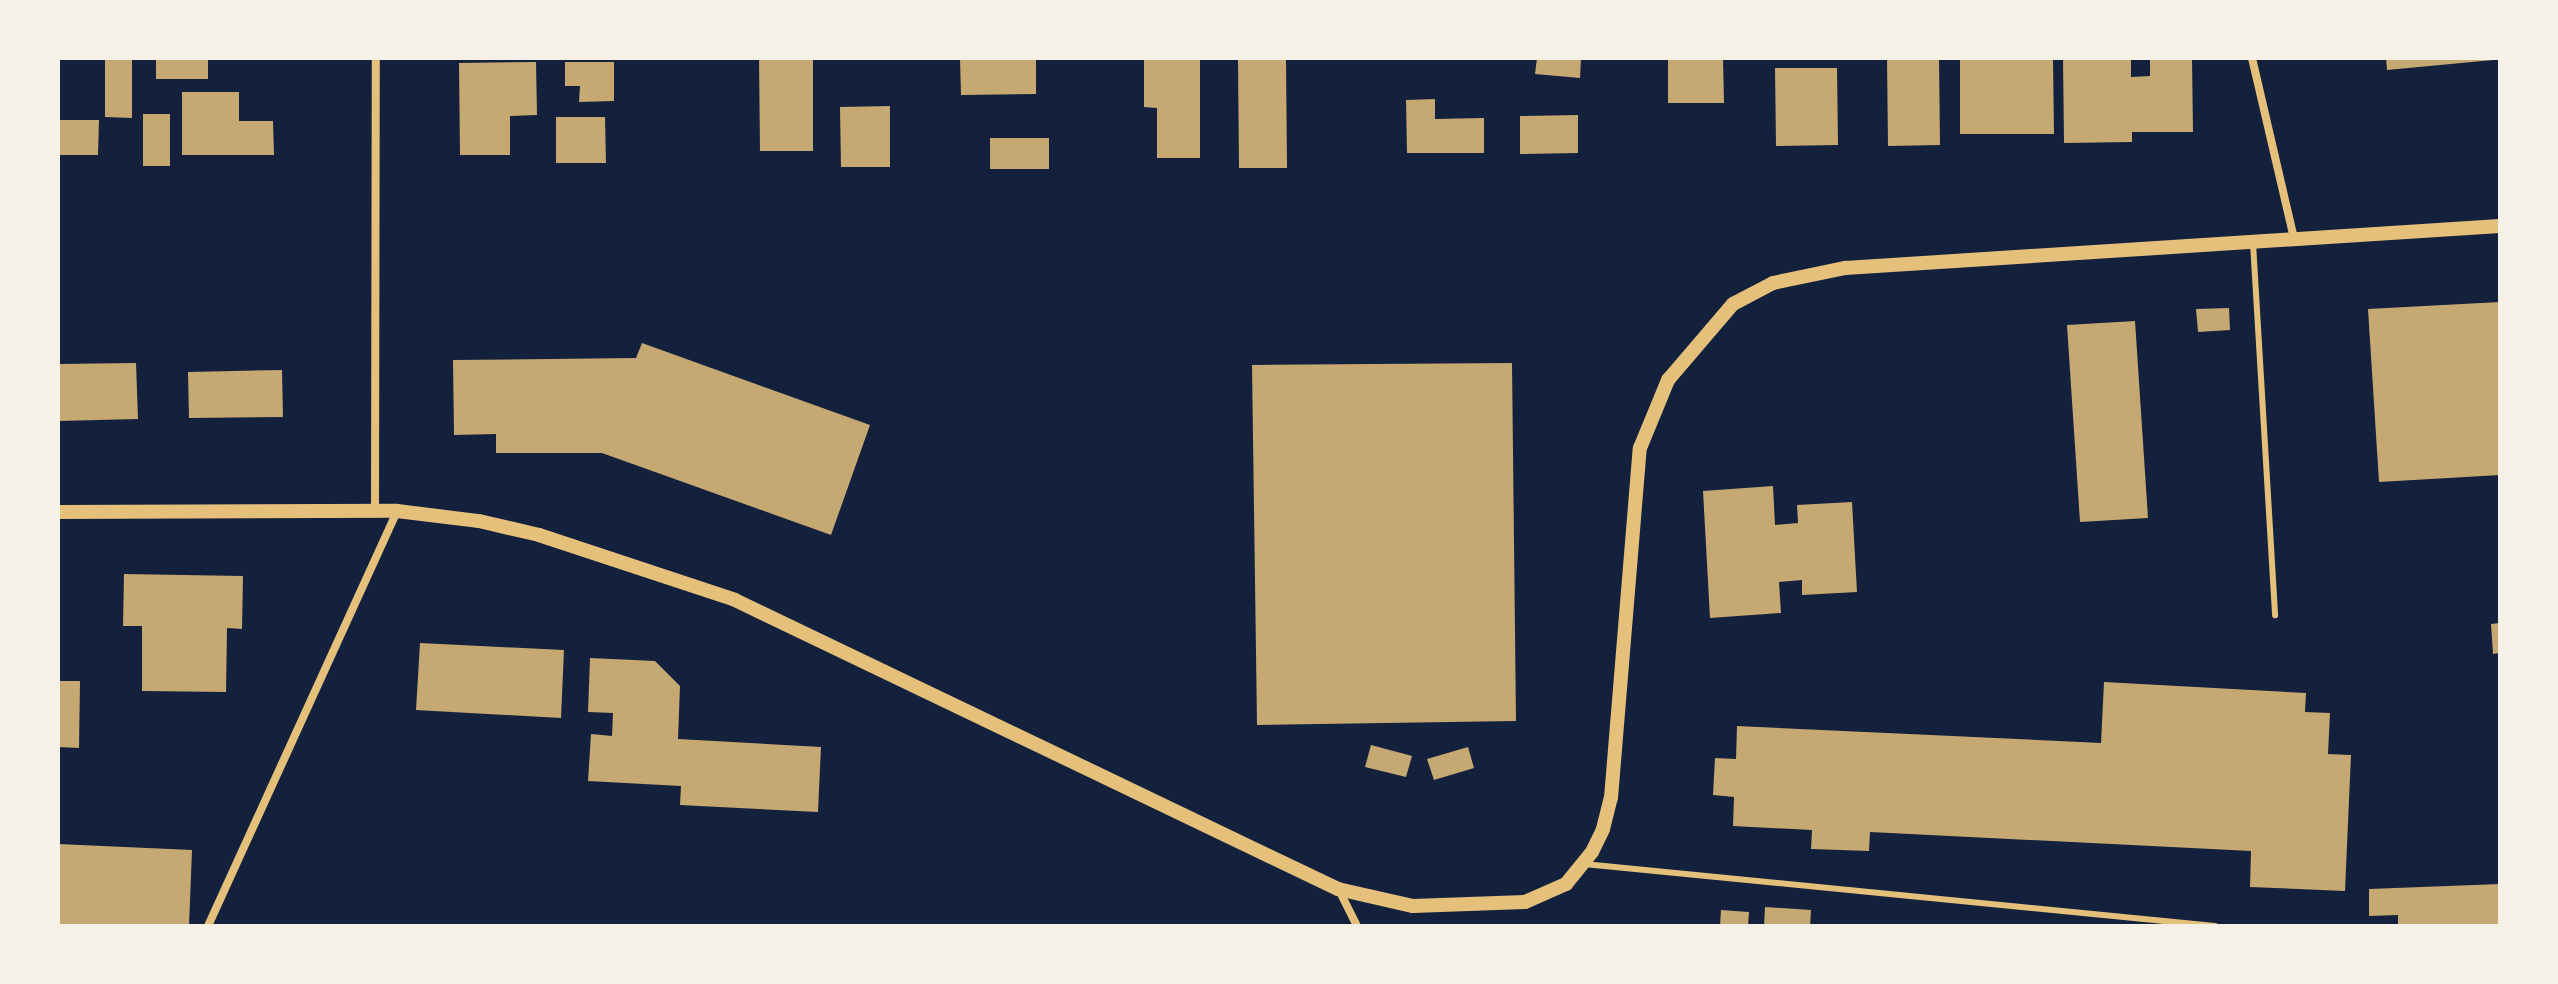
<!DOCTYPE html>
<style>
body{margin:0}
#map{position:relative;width:2558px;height:984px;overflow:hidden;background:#14213d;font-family:Raleway,sans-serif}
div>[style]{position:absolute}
.building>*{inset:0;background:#c6a872}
.service>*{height:6px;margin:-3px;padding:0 3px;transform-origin:3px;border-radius:3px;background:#e5c07b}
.minor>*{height:8px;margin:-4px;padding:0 4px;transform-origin:4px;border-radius:4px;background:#e5c07b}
.tertiary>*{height:14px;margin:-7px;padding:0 7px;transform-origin:7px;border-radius:7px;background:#e5c07b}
span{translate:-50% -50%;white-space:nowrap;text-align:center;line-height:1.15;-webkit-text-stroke:6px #f6f1e7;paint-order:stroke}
.frame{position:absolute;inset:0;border:60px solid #f6f1e7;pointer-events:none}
</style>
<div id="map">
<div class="building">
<i style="clip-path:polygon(105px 58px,132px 58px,132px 118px,105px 117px)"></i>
<i style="clip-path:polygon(156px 58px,208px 58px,208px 79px,156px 79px)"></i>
<i style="clip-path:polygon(759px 58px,813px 58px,813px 151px,760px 151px)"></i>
<i style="clip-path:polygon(960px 58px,1036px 58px,1036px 94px,961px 95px)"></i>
<i style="clip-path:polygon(1144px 58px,1200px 58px,1200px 158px,1157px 158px,1157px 108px,1144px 107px)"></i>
<i style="clip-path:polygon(1537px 58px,1581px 58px,1580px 78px,1535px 74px)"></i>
<i style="clip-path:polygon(1668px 58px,1723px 58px,1724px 103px,1668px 103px)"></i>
<i style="clip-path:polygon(1887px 58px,1939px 58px,1940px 145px,1888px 146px)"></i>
<i style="clip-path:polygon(1960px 58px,2053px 58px,2054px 134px,1960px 134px)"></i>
<i style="clip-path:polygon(2063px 58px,2131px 58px,2131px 77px,2150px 76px,2150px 58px,2192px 58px,2193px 132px,2132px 132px,2132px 142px,2064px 143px)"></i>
<i style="clip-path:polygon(2386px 58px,2493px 58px,2493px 60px,2387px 70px)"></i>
<i style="clip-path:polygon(1238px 60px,1286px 60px,1287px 168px,1239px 168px)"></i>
<i style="clip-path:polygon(536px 62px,537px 115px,510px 116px,510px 155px,460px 155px,459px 63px)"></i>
<i style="clip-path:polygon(565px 62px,614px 62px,614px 101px,579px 102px,580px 86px,565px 86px)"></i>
<i style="clip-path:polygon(1775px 68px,1837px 68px,1838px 145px,1776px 146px)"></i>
<i style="clip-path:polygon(182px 92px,239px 92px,239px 121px,273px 121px,274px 155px,182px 155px)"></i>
<i style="clip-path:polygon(1435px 99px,1435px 119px,1484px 118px,1484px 153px,1407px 153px,1406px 100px)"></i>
<i style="clip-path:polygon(890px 106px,890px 167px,841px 167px,840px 107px)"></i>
<i style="clip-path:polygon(143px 114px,170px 114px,170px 166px,143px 166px)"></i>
<i style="clip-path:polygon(1578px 115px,1578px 153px,1520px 154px,1520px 116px)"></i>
<i style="clip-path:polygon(556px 117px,605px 117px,606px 163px,556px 163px)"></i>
<i style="clip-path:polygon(58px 120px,99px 120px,98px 155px,58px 155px)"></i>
<i style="clip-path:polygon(990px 138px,1049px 138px,1049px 169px,990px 169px)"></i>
<i style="clip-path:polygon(2500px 302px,2500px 475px,2379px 482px,2368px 309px)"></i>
<i style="clip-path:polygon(2229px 308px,2230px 330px,2198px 332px,2196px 309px)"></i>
<i style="clip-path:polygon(2135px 321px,2148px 518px,2080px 522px,2067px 325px)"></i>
<i style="clip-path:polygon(642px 343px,870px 425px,831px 535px,602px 453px,496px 453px,496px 434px,454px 435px,453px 360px,636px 358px)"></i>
<i style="clip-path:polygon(136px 363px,138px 419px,58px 421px,58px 364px)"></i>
<i style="clip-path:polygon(1512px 363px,1516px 721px,1257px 725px,1252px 365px)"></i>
<i style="clip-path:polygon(282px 370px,283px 417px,189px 418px,188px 372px)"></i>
<i style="clip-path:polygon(1773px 486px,1775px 525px,1798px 523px,1797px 505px,1852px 502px,1857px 592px,1802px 595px,1802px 580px,1779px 582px,1781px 613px,1710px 618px,1703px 491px)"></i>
<i style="clip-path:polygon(124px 574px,243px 576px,242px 629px,227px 628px,226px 692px,142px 691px,142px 626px,123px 626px)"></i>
<i style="clip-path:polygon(2500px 623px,2500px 653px,2493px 654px,2491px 624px)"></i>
<i style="clip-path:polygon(420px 643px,564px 650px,561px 718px,416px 710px)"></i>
<i style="clip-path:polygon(590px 658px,655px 661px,680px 686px,678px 739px,821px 747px,818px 812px,680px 805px,681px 786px,588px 781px,591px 734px,612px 736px,613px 713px,588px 712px)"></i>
<i style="clip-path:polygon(58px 681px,80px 681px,79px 748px,58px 747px)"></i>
<i style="clip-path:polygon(2104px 682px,2306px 693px,2305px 712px,2330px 713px,2328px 754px,2351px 755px,2345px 891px,2250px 887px,2251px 851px,1870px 832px,1869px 851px,1811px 849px,1812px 830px,1733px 826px,1734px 797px,1713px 795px,1715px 758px,1736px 759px,1737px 726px,2101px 743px)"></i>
<i style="clip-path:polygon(1371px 745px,1412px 756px,1406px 777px,1365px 767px)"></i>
<i style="clip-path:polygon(1468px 747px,1474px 768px,1434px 780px,1427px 759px)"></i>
<i style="clip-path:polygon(58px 844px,192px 850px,189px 926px,58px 926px)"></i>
<i style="clip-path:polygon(2500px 884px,2500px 926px,2398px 926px,2398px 915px,2369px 916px,2369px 889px)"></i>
<i style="clip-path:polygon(1765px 907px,1811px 910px,1810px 926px,1764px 926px)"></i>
<i style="clip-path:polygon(1721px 910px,1749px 912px,1748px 926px,1720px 926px)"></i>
</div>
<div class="service">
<i style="left:2253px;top:243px;width:373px;rotate:86.6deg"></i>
<i style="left:1584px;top:864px;width:634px;rotate:5.61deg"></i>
</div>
<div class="minor">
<i style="left:2252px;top:58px;width:186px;rotate:76.9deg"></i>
<i style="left:375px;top:511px;width:453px;rotate:-89.9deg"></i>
<i style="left:1339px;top:890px;width:40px;rotate:63.4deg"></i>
<i style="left:208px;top:926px;width:456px;rotate:-65.5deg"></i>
</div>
<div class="tertiary">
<i style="left:58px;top:512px;width:339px;rotate:-0.2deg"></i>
<i style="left:397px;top:511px;width:83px;rotate:7deg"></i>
<i style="left:479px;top:521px;width:62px;rotate:13.1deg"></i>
<i style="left:539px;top:535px;width:206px;rotate:18.3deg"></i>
<i style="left:735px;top:600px;width:669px;rotate:25.61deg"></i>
<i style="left:1338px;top:889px;width:77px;rotate:12.8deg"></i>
<i style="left:1413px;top:906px;width:112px;rotate:-2deg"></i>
<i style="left:1525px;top:902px;width:45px;rotate:-23.7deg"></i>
<i style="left:1566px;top:884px;width:41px;rotate:-50.9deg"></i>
<i style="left:1592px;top:852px;width:25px;rotate:-64deg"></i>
<i style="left:1603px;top:829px;width:32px;rotate:-76deg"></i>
<i style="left:1611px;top:798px;width:351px;rotate:-85.3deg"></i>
<i style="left:1640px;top:448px;width:74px;rotate:-67.6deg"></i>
<i style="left:1668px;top:380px;width:100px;rotate:-49.5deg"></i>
<i style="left:1733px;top:304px;width:45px;rotate:-27.7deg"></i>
<i style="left:1773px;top:283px;width:74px;rotate:-11.8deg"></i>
<i style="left:1845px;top:268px;width:656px;rotate:-3.67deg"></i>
</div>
<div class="frame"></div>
</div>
